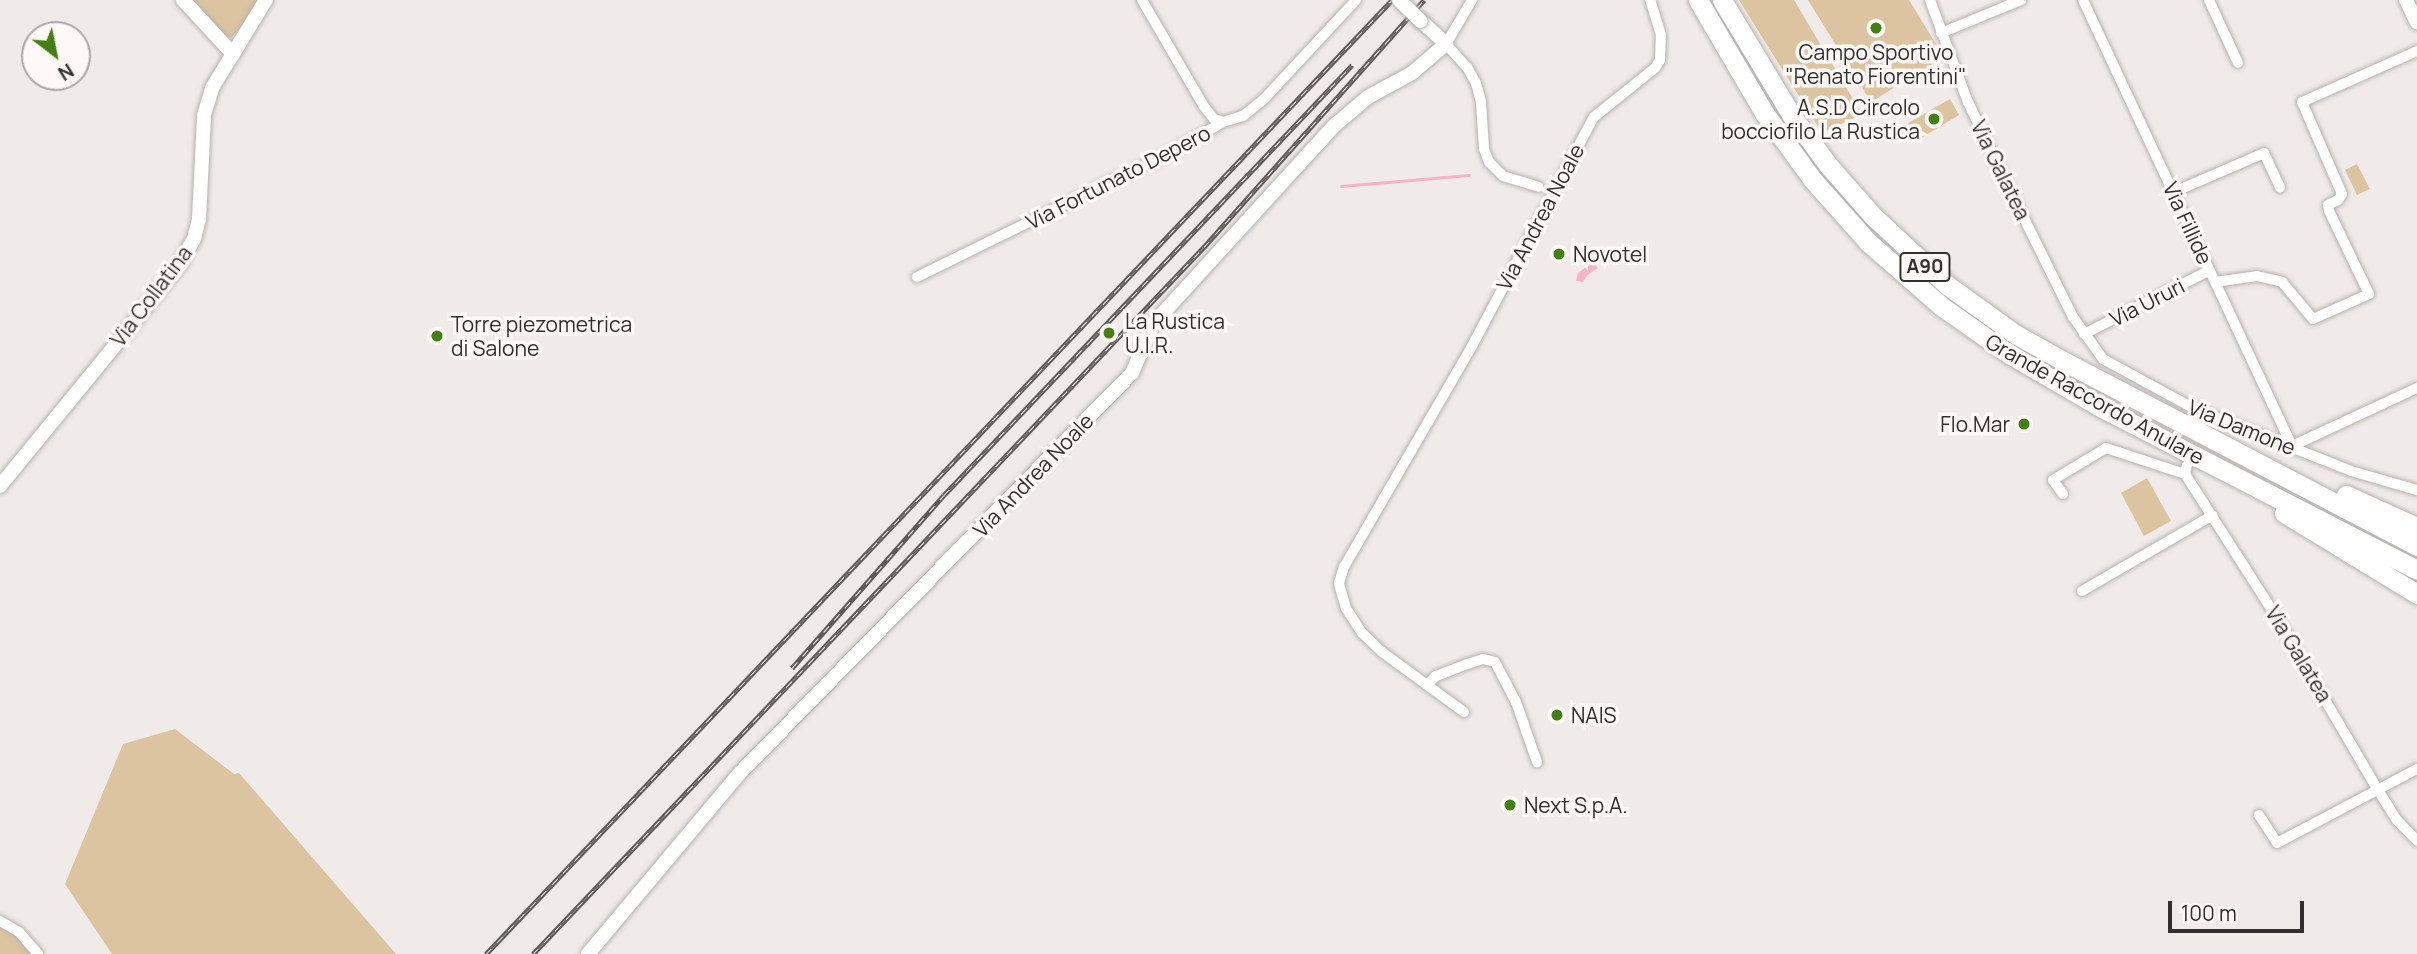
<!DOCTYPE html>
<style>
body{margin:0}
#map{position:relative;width:2417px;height:954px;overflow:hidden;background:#f0ebe9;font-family:Manrope,sans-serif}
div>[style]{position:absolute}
.green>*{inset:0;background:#dcc4a1}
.water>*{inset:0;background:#f7b2c5}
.stream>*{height:2.5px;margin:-1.25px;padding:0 1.25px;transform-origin:1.25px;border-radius:1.25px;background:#f7b2c5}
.roads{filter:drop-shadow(0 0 2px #b6b0af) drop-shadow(0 0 2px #b6b0af)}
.street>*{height:10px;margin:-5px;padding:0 5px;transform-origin:5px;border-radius:5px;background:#fff}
.secondary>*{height:14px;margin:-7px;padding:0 7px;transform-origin:7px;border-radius:7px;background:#fff}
.highway>*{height:19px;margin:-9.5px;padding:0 9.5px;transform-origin:9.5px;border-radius:9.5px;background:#fff}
.rail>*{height:5px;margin-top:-2.5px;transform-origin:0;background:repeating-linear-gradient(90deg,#fef8f6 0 8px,#5d5a59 0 16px);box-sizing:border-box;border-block:2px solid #5d5a59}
.bridges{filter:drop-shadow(0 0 2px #b6b0af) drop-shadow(0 0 2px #b6b0af)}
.secondary-bridge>*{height:14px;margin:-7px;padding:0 7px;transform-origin:7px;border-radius:7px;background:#fff}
.dots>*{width:19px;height:19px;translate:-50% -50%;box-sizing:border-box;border:4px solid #fef8f6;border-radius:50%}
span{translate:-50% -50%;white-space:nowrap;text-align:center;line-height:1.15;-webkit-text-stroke:7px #fef8f6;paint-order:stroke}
.shield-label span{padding:2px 5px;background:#fef8f6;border:2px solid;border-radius:5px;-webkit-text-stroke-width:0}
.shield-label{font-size:19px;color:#32302f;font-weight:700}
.poi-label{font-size:21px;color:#32302f}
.right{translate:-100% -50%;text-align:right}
.left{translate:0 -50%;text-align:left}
.street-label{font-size:21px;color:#32302f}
.north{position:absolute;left:21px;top:21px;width:70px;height:70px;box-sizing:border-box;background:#fef8f6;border:2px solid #aca8a6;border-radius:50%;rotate:148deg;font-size:19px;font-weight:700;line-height:28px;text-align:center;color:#32302f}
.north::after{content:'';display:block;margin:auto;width:24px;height:32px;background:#447e17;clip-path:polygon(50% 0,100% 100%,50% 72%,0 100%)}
.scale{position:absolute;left:2168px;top:901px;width:136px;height:32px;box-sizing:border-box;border:4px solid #32302f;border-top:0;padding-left:9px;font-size:21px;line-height:24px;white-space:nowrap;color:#32302f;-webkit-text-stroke:5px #fef8f6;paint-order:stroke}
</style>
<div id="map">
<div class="green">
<i style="clip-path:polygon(191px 0,261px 0,251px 17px,231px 38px,220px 34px)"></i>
<i style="clip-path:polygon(1739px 0,1794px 0,1862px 114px,1822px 133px)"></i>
<i style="clip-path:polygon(1808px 0,1909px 0,1944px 57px,1871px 102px)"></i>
<i style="clip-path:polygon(1950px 99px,1959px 115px,1918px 140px,1908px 123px)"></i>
<i style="clip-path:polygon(2357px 164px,2370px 189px,2357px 195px,2345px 170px)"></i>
<i style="clip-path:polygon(2147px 478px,2171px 521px,2144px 536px,2121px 493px)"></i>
<i style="clip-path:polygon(175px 729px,234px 774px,239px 773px,396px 954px,112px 954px,65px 884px,123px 744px)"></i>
<i style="clip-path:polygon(0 924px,12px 927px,35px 954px,0 954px)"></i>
</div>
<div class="water">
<i style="clip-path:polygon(1593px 262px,1598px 268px,1587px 275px,1583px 282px,1576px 281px,1578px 273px)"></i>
</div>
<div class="stream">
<i style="left:1341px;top:186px;width:128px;rotate:-4.9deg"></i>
</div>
<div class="roads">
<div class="street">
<i style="left:1142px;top:0;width:121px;rotate:59.8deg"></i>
<i style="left:1203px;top:105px;width:18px;rotate:52deg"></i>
<i style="left:1214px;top:119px;width:9px;rotate:18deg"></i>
<i style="left:1472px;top:0;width:51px;rotate:120.6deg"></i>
<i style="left:1446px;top:44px;width:31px;rotate:48deg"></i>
<i style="left:1467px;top:67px;width:18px;rotate:61deg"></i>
<i style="left:1476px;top:83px;width:20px;rotate:75deg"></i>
<i style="left:1481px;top:102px;width:47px;rotate:86.3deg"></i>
<i style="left:1484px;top:149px;width:14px;rotate:69deg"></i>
<i style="left:1489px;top:162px;width:20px;rotate:45deg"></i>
<i style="left:1503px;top:176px;width:37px;rotate:17deg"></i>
<i style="left:1930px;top:0;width:109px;rotate:69.6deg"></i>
<i style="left:1968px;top:102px;width:98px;rotate:64.5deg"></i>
<i style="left:2010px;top:190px;width:142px;rotate:63.6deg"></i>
<i style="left:2073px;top:317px;width:52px;rotate:54.5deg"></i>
<i style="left:2103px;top:359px;width:102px;rotate:28.6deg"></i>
<i style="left:2193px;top:408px;width:170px;rotate:21.7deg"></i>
<i style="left:2351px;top:471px;width:69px;rotate:16.1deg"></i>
<i style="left:2083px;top:0;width:493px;rotate:64.9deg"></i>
<i style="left:2292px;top:446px;width:138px;rotate:-24.9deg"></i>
<i style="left:2209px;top:0;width:69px;rotate:65.3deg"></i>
<i style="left:1941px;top:33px;width:87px;rotate:-22.4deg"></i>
<i style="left:2174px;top:192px;width:98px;rotate:-23.4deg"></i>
<i style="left:2264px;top:153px;width:38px;rotate:65deg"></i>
<i style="left:917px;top:277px;width:290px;rotate:-26.2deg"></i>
<i style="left:1177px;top:149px;width:53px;rotate:-30.4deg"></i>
<i style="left:1223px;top:122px;width:21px;rotate:-17deg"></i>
<i style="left:1243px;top:116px;width:28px;rotate:-39deg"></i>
<i style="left:1265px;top:98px;width:134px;rotate:-47.1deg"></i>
<i style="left:2215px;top:282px;width:42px;rotate:-8.1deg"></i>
<i style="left:2257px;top:276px;width:26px;rotate:13deg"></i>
<i style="left:2282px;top:282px;width:48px;rotate:50deg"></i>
<i style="left:2313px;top:319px;width:61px;rotate:-24.1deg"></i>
<i style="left:2369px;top:294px;width:92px;rotate:-115.7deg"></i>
<i style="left:2329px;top:211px;width:6px;rotate:-99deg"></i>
<i style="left:2328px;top:205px;width:11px;rotate:-27deg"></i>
<i style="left:2338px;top:200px;width:7px;rotate:-56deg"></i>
<i style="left:2342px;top:194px;width:100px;rotate:-113.5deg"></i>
<i style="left:2302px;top:102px;width:126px;rotate:-23.9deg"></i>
<i style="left:2084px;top:334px;width:141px;rotate:-26.9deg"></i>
<i style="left:2187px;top:465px;width:9px;rotate:103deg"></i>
<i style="left:2185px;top:474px;width:171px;rotate:57.4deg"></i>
<i style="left:2277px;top:618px;width:199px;rotate:59.6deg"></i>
<i style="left:2378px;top:790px;width:36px;rotate:58deg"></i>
<i style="left:2397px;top:820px;width:29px;rotate:46deg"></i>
<i style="left:2063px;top:494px;width:17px;rotate:-126deg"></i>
<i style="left:2053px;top:480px;width:62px;rotate:-31.1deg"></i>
<i style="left:2106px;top:448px;width:83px;rotate:18.2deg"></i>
<i style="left:2082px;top:591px;width:151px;rotate:-30.1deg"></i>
<i style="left:1427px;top:685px;width:13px;rotate:-45deg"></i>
<i style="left:1436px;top:676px;width:33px;rotate:-21deg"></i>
<i style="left:1467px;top:664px;width:17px;rotate:-17deg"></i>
<i style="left:1483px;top:659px;width:12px;rotate:14deg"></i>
<i style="left:1495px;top:662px;width:45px;rotate:62.3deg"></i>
<i style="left:1516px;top:702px;width:64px;rotate:70.7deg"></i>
<i style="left:1464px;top:712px;width:102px;rotate:-143.8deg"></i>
<i style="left:1382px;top:652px;width:28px;rotate:-136deg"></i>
<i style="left:1362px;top:633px;width:30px;rotate:-123deg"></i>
<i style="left:1346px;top:608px;width:26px;rotate:-106deg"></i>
<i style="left:1339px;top:583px;width:17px;rotate:-73deg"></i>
<i style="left:1344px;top:567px;width:255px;rotate:-59.9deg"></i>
<i style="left:1472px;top:346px;width:259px;rotate:-62deg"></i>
<i style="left:1594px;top:117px;width:78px;rotate:-38.8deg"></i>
<i style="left:1655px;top:68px;width:9px;rotate:-58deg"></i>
<i style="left:1660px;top:60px;width:25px;rotate:-88deg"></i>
<i style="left:1661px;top:35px;width:37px;rotate:-107deg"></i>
<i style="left:2259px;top:815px;width:33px;rotate:57deg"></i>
<i style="left:2277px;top:843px;width:158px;rotate:-27.9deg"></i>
<i style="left:0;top:921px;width:22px;rotate:30deg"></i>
<i style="left:19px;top:932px;width:29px;rotate:49deg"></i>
</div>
<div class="secondary">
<i style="left:183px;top:0;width:74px;rotate:47.2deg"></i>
<i style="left:2406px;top:0;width:25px;rotate:64deg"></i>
<i style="left:0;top:486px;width:199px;rotate:-50.7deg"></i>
<i style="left:126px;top:332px;width:89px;rotate:-51.8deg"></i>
<i style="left:181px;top:262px;width:26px;rotate:-61deg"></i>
<i style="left:194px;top:239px;width:21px;rotate:-76deg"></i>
<i style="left:199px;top:219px;width:104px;rotate:-87.2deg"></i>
<i style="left:204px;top:115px;width:28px;rotate:-73deg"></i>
<i style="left:212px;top:88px;width:103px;rotate:-58.5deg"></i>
<i style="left:588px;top:954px;width:236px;rotate:-50deg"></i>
<i style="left:740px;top:773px;width:560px;rotate:-45.58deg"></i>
<i style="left:1132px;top:373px;width:53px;rotate:-66.8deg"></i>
<i style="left:1153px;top:324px;width:270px;rotate:-47.6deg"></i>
<i style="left:1335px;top:125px;width:43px;rotate:-40.3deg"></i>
<i style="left:1368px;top:97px;width:50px;rotate:-28.6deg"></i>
<i style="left:1412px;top:73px;width:45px;rotate:-40.5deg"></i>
<i style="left:1446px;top:44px;width:34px;rotate:-137deg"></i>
</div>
<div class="highway">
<i style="left:1698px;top:0;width:132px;rotate:59.6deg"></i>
<i style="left:1765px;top:114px;width:80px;rotate:54.1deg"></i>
<i style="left:1812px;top:179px;width:84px;rotate:48.4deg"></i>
<i style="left:1868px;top:242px;width:97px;rotate:41.2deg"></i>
<i style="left:1941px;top:306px;width:85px;rotate:35deg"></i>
<i style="left:2011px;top:355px;width:105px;rotate:30.2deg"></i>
<i style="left:2102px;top:408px;width:354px;rotate:27.2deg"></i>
<i style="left:1722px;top:0;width:135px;rotate:58.9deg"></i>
<i style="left:1792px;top:116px;width:61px;rotate:53.7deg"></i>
<i style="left:1828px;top:165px;width:68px;rotate:48.6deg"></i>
<i style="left:1873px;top:216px;width:101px;rotate:43deg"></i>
<i style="left:1947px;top:285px;width:84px;rotate:35.8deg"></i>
<i style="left:2015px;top:334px;width:57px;rotate:29.2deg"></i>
<i style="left:2065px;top:362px;width:397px;rotate:27.6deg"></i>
<i style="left:2346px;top:495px;width:78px;rotate:24.3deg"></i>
<i style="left:2284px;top:513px;width:156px;rotate:31.3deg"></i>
</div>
</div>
<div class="rail">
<i style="left:792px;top:668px;width:230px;rotate:-48.7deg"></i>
<i style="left:944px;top:495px;width:593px;rotate:-46.5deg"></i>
<i style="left:486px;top:954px;width:1316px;rotate:-46.48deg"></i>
<i style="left:533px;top:954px;width:975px;rotate:-46.5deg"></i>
<i style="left:1204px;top:247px;width:331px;rotate:-48.3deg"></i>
</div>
<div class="bridges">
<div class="secondary-bridge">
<i style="left:1399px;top:0;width:30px;rotate:44deg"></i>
</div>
</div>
<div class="dots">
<i style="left:1876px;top:28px;background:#447e17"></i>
<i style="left:1934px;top:119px;background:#447e17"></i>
<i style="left:1559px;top:254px;background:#447e17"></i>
<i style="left:1109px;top:333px;background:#447e17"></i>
<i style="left:437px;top:336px;background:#447e17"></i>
<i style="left:2024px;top:424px;background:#447e17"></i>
<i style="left:1557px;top:715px;background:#447e17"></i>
<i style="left:1510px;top:805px;background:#447e17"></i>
</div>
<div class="shield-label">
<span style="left:1925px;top:267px">A90</span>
</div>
<div class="poi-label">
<span style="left:1876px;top:64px">Campo Sportivo<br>"Renato Fiorentini"</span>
<span class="right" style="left:1920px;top:119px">A.S.D Circolo<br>bocciofilo La Rustica</span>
<span class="left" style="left:1573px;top:254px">Novotel</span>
<span class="left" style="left:1125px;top:333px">La Rustica<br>U.I.R.</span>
<span class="left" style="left:451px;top:336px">Torre piezometrica<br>di Salone</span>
<span class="right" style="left:2010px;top:424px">Flo.Mar</span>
<span class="left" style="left:1571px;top:715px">NAIS</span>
<span class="left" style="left:1524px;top:805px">Next S.p.A.</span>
</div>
<div class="street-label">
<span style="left:2001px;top:170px;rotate:64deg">Via Galatea</span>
<span style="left:1118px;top:177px;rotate:-27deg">Via Fortunato Depero</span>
<span style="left:1540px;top:217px;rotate:-62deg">Via Andrea Noale</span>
<span style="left:2188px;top:223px;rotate:65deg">Via Fillide</span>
<span style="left:151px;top:296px;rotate:-53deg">Via Collatina</span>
<span style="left:2147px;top:302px;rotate:-27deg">Via Ururi</span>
<span style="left:2095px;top:399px;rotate:29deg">Grande Raccordo Anulare</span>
<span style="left:2242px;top:427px;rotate:22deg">Via Damone</span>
<span style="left:1033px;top:475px;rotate:-46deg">Via Andrea Noale</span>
<span style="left:2299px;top:654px;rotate:59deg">Via Galatea</span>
</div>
<div class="north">N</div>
<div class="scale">100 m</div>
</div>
